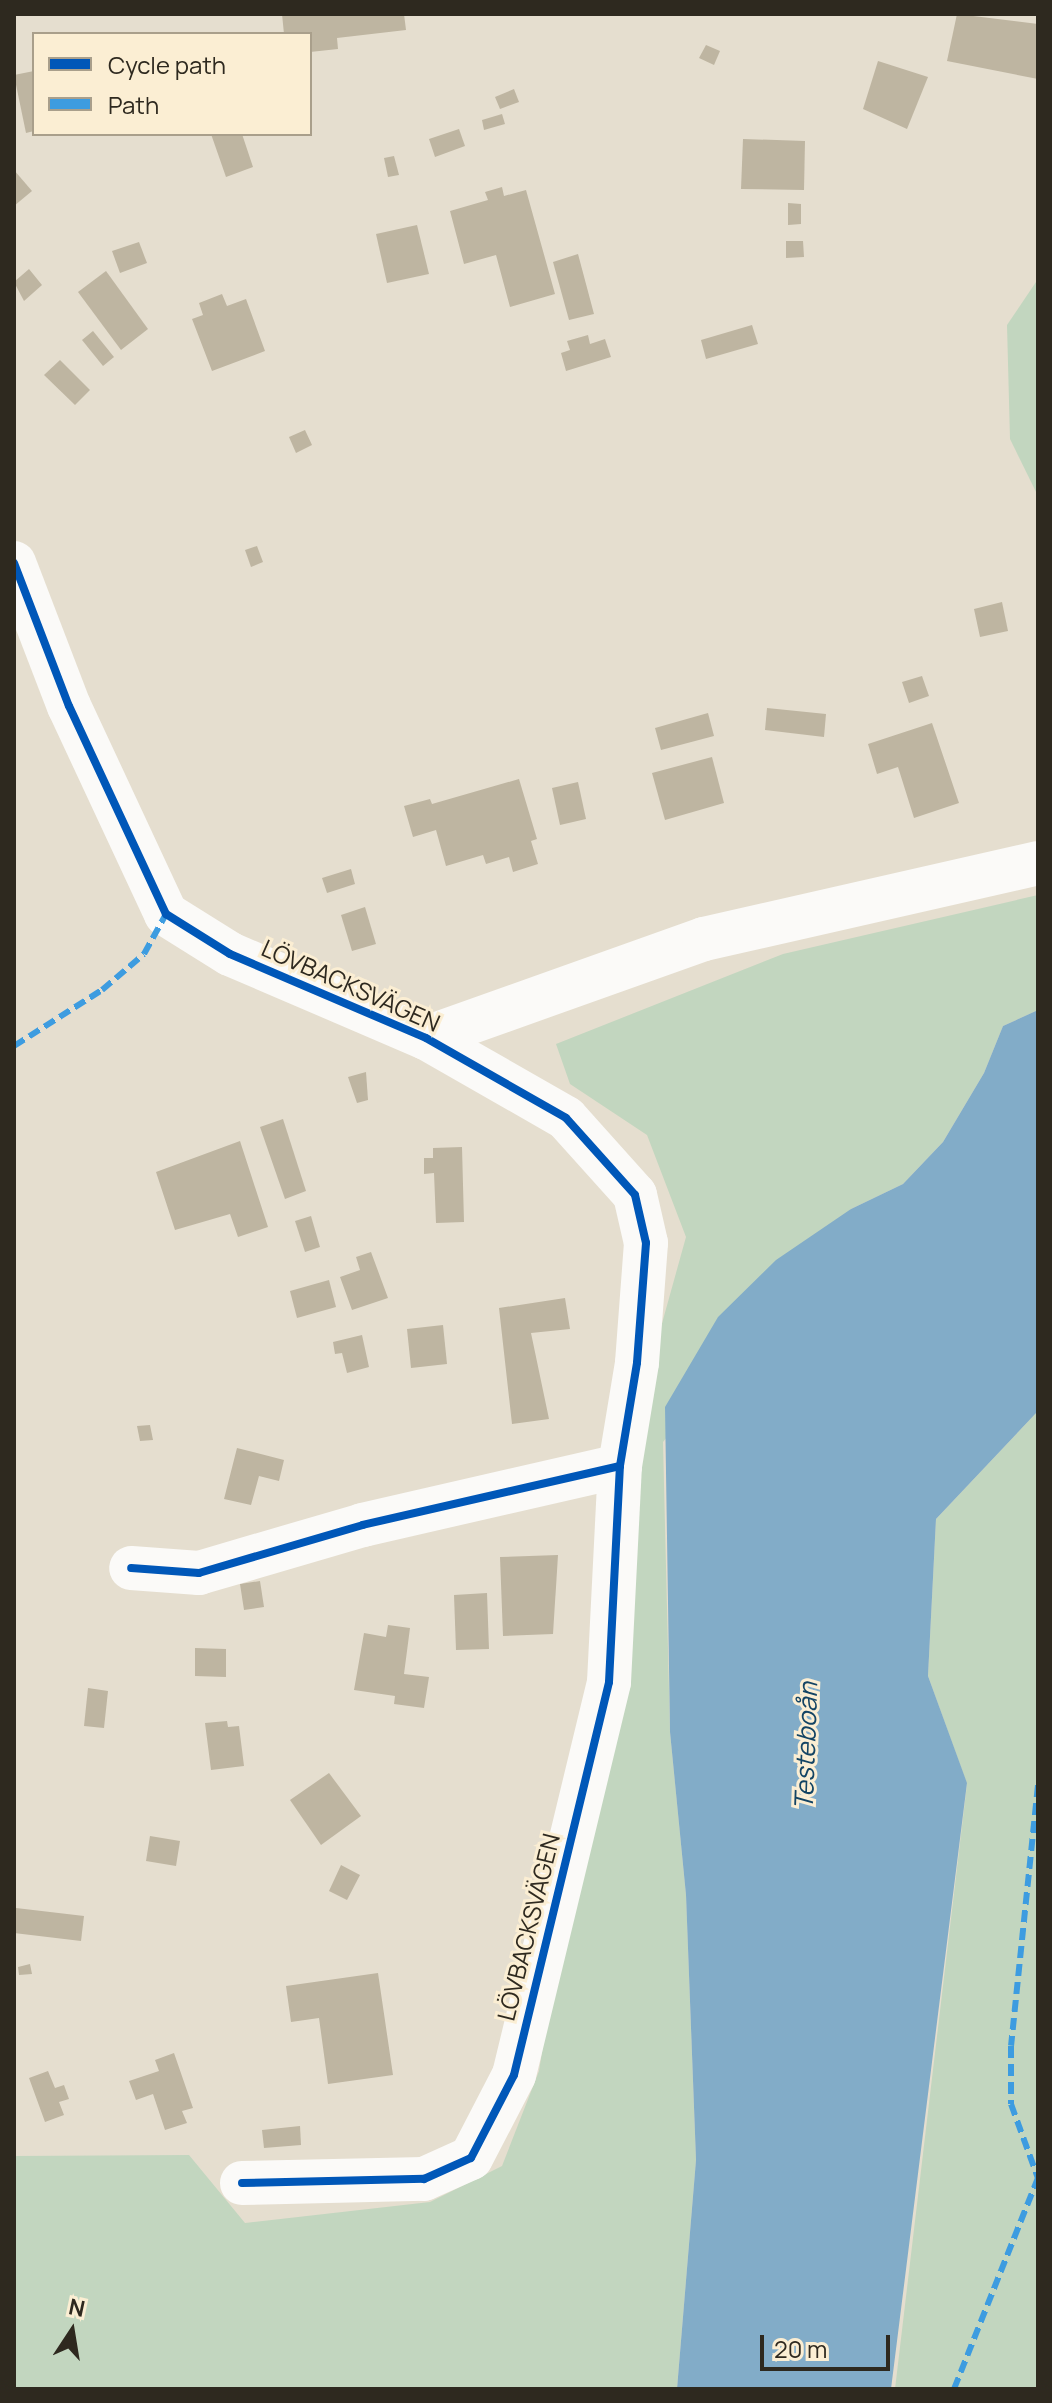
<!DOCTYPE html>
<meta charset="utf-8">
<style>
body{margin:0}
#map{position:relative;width:1052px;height:2403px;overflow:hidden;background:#e5decf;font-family:Manrope,sans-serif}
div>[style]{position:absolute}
.green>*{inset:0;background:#c2d6bf}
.water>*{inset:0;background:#82acc8}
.building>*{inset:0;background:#beb5a1}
.minor>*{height:44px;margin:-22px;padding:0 22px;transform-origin:22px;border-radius:22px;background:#fbfaf8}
.quiet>*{height:6px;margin-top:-3px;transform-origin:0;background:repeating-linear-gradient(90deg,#3d9ce0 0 12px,transparent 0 18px)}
.cycleway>*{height:8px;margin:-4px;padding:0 4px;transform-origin:4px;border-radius:4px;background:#0057b8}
span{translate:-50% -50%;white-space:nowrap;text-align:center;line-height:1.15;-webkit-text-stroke:6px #fbeed3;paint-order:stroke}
.street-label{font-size:24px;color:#2e291f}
.water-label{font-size:26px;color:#134464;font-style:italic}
.frame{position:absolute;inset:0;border:16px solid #2e291f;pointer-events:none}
.legend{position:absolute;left:32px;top:32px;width:280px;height:104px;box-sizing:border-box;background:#fbeed3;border:2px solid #a99f8b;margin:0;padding:10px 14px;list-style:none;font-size:24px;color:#2e291f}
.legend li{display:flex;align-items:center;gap:16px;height:40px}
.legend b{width:40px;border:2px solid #a99f8b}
.north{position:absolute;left:32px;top:2291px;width:80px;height:80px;-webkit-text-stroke:6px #fbeed3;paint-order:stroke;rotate:12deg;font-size:22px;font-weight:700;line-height:32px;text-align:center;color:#2e291f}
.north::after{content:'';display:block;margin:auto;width:28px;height:36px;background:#2e291f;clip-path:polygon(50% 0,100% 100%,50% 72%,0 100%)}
.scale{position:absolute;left:760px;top:2335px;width:130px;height:36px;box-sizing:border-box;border:4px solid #2e291f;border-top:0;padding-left:10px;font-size:24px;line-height:28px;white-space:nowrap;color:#2e291f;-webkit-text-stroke:6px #fbeed3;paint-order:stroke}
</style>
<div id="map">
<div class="green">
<i style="clip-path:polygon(1038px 279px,1038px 496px,1010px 439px,1007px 325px)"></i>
<i style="clip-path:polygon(1038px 895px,1038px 1010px,1003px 1026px,984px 1073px,943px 1142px,903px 1184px,851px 1209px,663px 1442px,670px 1732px,686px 1895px,696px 2160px,677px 2389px,14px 2389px,14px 2156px,189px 2155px,245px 2223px,430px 2202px,502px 2166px,539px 2071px,651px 1363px,686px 1237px,647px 1135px,570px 1084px,556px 1044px,783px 954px)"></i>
<i style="clip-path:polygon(1038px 1411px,1038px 2389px,895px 2389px,967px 1784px,928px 1676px,936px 1519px)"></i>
</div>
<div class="water">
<i style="clip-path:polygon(1038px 1010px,1038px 1411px,936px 1519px,928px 1676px,967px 1783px,891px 2389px,677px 2389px,696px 2160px,686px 1895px,670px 1732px,665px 1407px,718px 1317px,776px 1260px,851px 1209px,903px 1184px,943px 1142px,984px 1073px,1003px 1026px)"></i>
</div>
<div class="building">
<i style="clip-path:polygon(282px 14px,404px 14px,406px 30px,337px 38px,338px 49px,310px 52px,310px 34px,284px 34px)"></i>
<i style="clip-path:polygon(957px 14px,1038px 24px,1038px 79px,947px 61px)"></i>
<i style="clip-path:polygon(706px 45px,720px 51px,714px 65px,699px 58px)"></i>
<i style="clip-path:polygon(878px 61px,928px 77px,907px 129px,863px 109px)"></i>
<i style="clip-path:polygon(34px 71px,34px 131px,26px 133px,14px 75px)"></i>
<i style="clip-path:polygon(514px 89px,519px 102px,500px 109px,495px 97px)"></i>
<i style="clip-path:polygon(502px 114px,505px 124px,484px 130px,482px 120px)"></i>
<i style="clip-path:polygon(459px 129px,465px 146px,435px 157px,429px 139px)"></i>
<i style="clip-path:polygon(211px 134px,242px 134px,253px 167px,226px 177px)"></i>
<i style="clip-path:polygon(743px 139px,805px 141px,804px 190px,741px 189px)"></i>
<i style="clip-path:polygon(394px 156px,399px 175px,388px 177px,384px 158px)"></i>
<i style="clip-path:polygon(14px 170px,32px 191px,14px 206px)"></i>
<i style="clip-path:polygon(502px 187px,504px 196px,526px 190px,555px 294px,510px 307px,496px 255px,464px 264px,450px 211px,488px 200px,485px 192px)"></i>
<i style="clip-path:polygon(788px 203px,801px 204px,801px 224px,788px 225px)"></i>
<i style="clip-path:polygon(417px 225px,429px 274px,387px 283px,376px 234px)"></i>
<i style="clip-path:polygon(786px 241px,803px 241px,804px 257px,786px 258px)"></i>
<i style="clip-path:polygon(139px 242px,147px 263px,120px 273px,112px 251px)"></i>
<i style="clip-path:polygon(578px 254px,594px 314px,569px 320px,553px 262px)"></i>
<i style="clip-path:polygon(29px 269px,42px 285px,24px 301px,14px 282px)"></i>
<i style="clip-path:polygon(106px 271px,148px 329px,121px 350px,78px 292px)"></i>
<i style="clip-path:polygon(222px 294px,227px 306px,246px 299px,265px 351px,212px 371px,192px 319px,203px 315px,199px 303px)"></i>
<i style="clip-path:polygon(752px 325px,758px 344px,706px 359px,701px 340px)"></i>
<i style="clip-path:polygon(93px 331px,114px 357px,103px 366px,82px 340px)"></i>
<i style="clip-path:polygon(588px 335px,590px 344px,605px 339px,611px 357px,566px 371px,561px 353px,570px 350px,567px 341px)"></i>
<i style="clip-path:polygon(60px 360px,90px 390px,75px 405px,44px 375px)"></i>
<i style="clip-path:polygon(305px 430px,312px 445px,296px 453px,289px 437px)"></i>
<i style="clip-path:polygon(257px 546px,263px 562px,251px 567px,245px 550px)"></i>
<i style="clip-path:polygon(1002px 602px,1008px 631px,980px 637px,974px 609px)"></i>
<i style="clip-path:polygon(922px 676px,929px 696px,909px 703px,902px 682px)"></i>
<i style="clip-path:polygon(767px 708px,826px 714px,824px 737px,765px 730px)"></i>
<i style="clip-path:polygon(708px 713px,714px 736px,661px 750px,655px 728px)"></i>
<i style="clip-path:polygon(932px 723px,959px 803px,914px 818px,898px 767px,877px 774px,868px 744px)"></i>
<i style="clip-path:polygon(712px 757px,724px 803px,665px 820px,652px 773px)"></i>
<i style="clip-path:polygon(519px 779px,537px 839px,531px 841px,538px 864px,513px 872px,509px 857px,486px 864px,483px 855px,446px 866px,436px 830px,413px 837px,404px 806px,430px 799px,432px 804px)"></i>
<i style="clip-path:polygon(578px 782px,586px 819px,560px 825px,552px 788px)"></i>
<i style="clip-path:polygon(351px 869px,355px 884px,327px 893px,322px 878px)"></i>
<i style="clip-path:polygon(365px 907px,376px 944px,352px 951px,341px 915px)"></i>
<i style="clip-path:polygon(366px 1072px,368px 1100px,357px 1103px,348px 1077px)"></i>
<i style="clip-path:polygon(283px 1119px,306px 1191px,285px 1199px,260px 1127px)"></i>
<i style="clip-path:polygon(240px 1141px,268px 1227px,238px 1237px,230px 1214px,175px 1230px,156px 1172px)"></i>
<i style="clip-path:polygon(462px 1147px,464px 1222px,436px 1223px,434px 1173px,424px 1174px,424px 1158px,433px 1158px,433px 1148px)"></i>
<i style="clip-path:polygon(311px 1216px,320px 1247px,305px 1252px,295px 1221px)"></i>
<i style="clip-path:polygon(371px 1252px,388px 1298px,352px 1310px,340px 1277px,360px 1270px,356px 1257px)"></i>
<i style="clip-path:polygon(329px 1280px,336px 1307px,297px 1318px,290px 1291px)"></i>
<i style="clip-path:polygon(565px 1298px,570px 1329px,531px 1333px,549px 1419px,512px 1424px,499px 1308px)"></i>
<i style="clip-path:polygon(443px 1325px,447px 1364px,411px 1368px,407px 1329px)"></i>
<i style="clip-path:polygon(362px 1335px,369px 1367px,347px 1373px,342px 1353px,335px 1354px,333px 1342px)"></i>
<i style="clip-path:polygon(150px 1425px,153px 1440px,140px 1441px,137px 1426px)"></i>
<i style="clip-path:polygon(237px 1448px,284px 1460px,279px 1481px,259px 1476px,251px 1505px,224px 1499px)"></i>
<i style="clip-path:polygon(558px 1555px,553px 1634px,503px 1636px,500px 1557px)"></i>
<i style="clip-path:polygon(260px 1581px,264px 1607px,244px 1610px,240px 1584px)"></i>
<i style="clip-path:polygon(487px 1593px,489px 1649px,456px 1650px,454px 1595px)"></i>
<i style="clip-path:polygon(388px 1625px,410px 1628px,404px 1674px,429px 1677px,424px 1708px,394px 1704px,395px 1696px,354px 1690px,364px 1633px,386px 1637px)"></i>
<i style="clip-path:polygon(195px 1648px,226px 1649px,226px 1677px,195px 1676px)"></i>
<i style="clip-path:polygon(88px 1688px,108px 1691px,104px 1728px,84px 1726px)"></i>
<i style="clip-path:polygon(227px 1721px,228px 1727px,239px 1726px,244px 1766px,211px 1770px,205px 1723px)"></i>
<i style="clip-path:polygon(329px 1773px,361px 1816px,321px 1845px,290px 1800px)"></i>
<i style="clip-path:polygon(150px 1836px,180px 1841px,176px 1866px,146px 1861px)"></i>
<i style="clip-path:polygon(341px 1865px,360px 1875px,347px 1900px,329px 1891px)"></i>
<i style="clip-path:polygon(16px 1908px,84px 1916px,81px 1941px,14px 1933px)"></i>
<i style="clip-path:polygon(30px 1964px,32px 1974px,19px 1975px,18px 1967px)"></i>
<i style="clip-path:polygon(378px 1973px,393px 2075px,328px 2084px,319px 2018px,291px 2022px,286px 1986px)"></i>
<i style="clip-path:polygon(174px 2053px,193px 2108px,182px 2111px,187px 2123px,165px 2130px,153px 2094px,136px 2100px,129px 2081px,159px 2071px,155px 2060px)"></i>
<i style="clip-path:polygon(48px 2071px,55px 2088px,64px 2085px,69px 2099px,59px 2102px,64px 2115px,45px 2122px,29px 2078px)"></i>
<i style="clip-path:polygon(300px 2126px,301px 2145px,264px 2148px,262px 2130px)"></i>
</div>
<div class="minor">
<i style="left:14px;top:563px;width:153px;rotate:69deg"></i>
<i style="left:69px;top:706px;width:230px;rotate:65deg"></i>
<i style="left:166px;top:914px;width:75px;rotate:32deg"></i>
<i style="left:230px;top:954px;width:213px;rotate:23.2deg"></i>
<i style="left:426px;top:1038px;width:161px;rotate:29.7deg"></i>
<i style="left:566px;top:1118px;width:103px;rotate:48.1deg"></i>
<i style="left:635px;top:1195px;width:49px;rotate:77.1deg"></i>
<i style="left:646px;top:1243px;width:120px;rotate:94.3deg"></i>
<i style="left:637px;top:1363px;width:104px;rotate:99.4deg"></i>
<i style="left:620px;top:1466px;width:264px;rotate:167.1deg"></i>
<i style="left:363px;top:1525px;width:171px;rotate:163.7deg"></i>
<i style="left:199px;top:1573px;width:68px;rotate:-175.8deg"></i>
<i style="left:426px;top:1038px;width:295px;rotate:-19.6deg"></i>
<i style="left:704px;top:939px;width:343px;rotate:-12.8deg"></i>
<i style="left:242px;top:2183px;width:182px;rotate:-1.3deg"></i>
<i style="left:424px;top:2179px;width:51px;rotate:-24.1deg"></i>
<i style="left:471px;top:2158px;width:93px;rotate:-62.6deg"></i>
<i style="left:514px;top:2075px;width:404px;rotate:-76.4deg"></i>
<i style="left:609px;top:1682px;width:216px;rotate:-87.1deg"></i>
</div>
<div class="quiet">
<i style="left:14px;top:1046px;width:104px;rotate:-32.5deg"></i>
<i style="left:102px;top:990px;width:55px;rotate:-40.6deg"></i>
<i style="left:144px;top:954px;width:46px;rotate:-61.2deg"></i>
<i style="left:1038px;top:1785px;width:262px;rotate:95.9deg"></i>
<i style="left:1011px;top:2046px;width:58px;rotate:90deg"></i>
<i style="left:1011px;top:2104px;width:79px;rotate:70deg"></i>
<i style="left:954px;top:2389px;width:227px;rotate:-68.3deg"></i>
</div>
<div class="cycleway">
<i style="left:14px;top:563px;width:153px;rotate:69deg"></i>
<i style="left:69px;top:706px;width:230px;rotate:65deg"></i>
<i style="left:166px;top:914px;width:75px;rotate:32deg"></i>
<i style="left:230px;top:954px;width:213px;rotate:23.2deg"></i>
<i style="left:426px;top:1038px;width:161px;rotate:29.7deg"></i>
<i style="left:566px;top:1118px;width:103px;rotate:48.1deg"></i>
<i style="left:635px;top:1195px;width:49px;rotate:77.1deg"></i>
<i style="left:646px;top:1243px;width:120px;rotate:94.3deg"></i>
<i style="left:637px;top:1363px;width:104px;rotate:99.4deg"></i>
<i style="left:620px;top:1466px;width:264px;rotate:167.1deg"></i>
<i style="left:363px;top:1525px;width:171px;rotate:163.7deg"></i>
<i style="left:199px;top:1573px;width:68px;rotate:-175.8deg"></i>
<i style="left:242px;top:2183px;width:182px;rotate:-1.3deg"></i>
<i style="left:424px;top:2179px;width:51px;rotate:-24.1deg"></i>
<i style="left:471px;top:2158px;width:93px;rotate:-62.6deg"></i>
<i style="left:514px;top:2075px;width:404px;rotate:-76.4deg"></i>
<i style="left:609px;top:1682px;width:216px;rotate:-87.1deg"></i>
</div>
<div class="street-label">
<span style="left:351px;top:985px;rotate:24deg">LÖVBACKSVÄGEN</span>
<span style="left:528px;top:1927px;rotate:-76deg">LÖVBACKSVÄGEN</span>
</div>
<div class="water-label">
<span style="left:806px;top:1746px;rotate:-88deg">Testeboån</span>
</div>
<div class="frame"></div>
<ul class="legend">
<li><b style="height:10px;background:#0057b8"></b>Cycle path</li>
<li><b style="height:10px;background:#3d9ce0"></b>Path</li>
</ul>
<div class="north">N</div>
<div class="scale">20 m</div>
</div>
